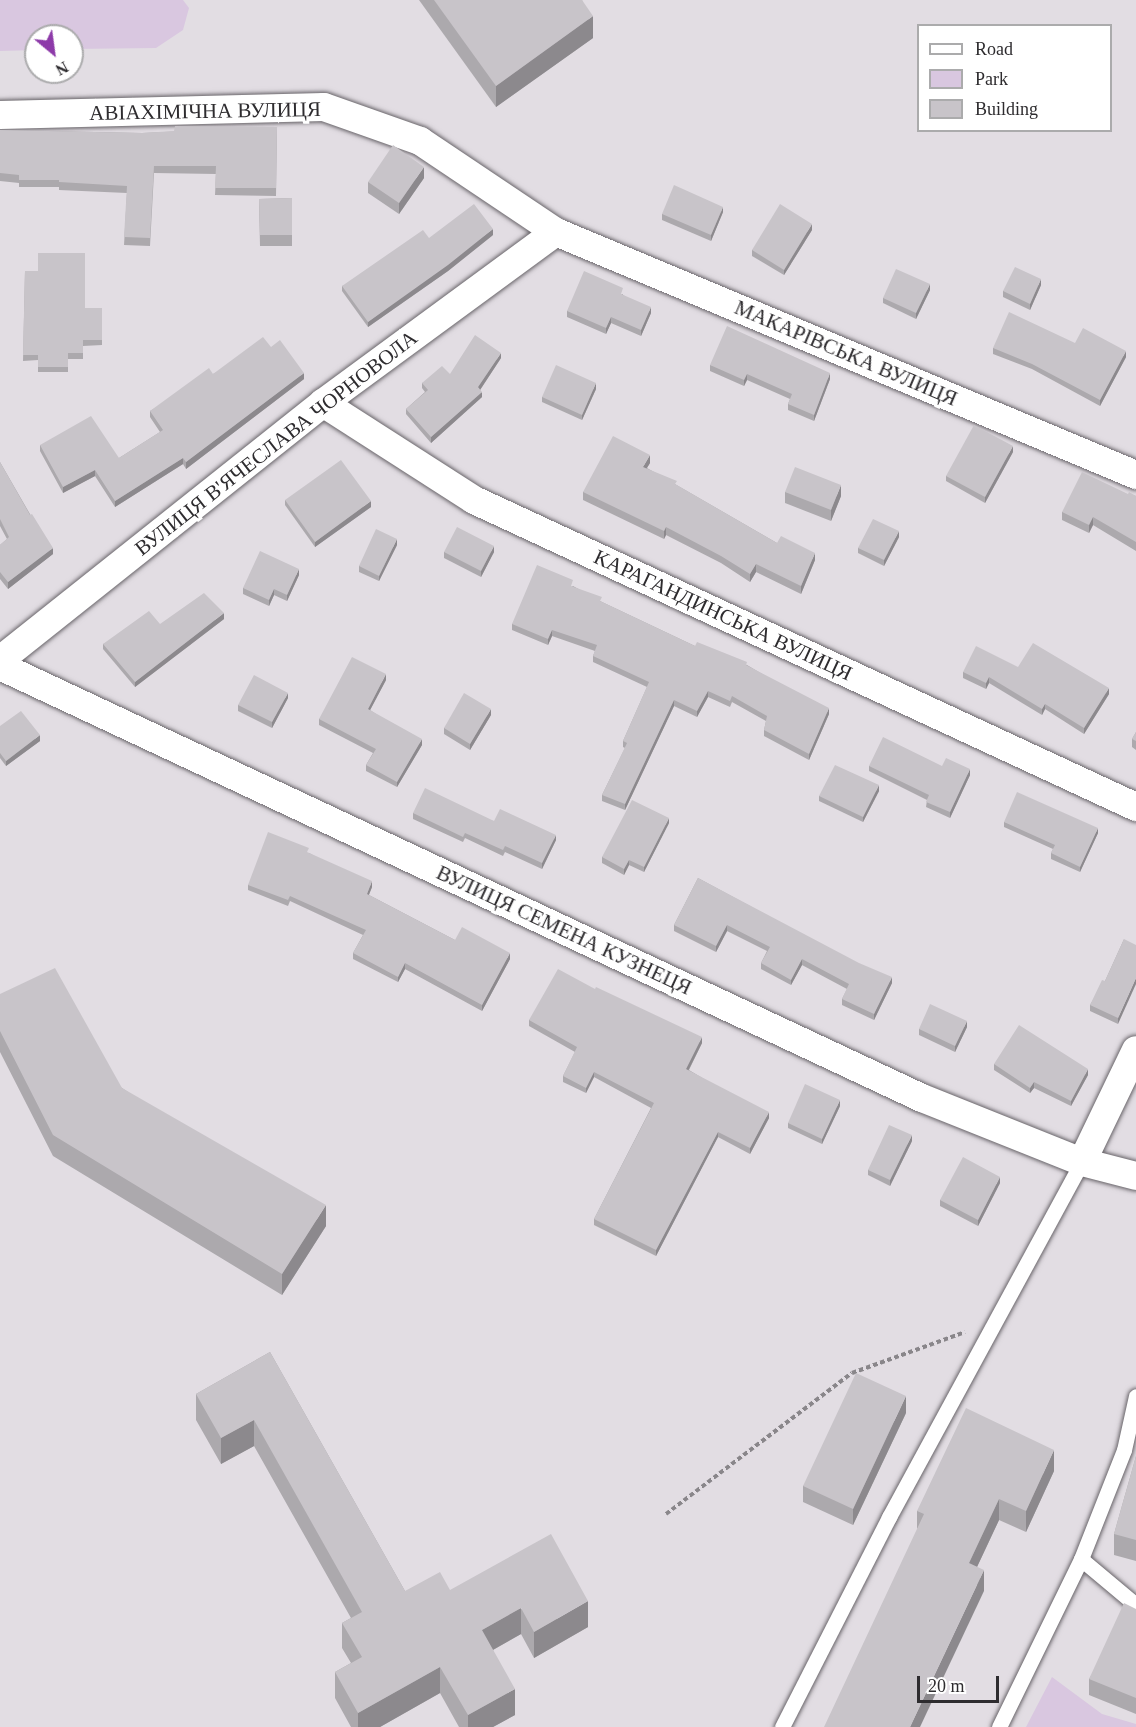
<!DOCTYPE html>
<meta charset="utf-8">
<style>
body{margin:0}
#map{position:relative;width:1136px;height:1727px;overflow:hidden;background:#e2dde3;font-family:"Times New Roman",serif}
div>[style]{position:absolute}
.green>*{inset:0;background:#d9c7e0}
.path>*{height:4px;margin-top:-2px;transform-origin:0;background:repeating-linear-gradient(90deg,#89868a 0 4.5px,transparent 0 7.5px)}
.roads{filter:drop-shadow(0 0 2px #686469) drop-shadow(0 0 2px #686469)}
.lane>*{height:15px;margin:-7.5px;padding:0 7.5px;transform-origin:7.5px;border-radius:7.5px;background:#fff}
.street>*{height:28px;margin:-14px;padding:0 14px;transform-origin:14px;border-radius:14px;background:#fff}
.wall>*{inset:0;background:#aca9ad}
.shaded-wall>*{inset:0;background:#8c898d}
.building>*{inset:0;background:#c8c4c9}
span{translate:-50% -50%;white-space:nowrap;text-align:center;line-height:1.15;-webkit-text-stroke:6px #fff;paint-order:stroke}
.street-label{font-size:21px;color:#2e2c2f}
.legend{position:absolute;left:917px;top:24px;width:195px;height:108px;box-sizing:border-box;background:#fff;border:2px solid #ababac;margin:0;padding:8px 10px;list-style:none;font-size:18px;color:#2e2c2f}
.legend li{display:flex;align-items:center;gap:12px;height:30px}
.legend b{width:30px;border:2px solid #ababac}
.north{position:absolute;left:24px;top:24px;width:60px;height:60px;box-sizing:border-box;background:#fff;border:2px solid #ababac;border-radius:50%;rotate:151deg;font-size:16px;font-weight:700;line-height:24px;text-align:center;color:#2e2c2f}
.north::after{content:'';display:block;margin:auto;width:21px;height:27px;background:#8d3aa9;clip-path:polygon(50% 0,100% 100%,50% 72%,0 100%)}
.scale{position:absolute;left:917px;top:1676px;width:82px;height:27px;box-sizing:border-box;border:3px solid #2e2c2f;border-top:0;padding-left:8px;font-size:18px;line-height:21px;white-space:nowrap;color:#2e2c2f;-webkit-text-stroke:4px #fff;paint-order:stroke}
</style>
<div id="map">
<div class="green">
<i style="clip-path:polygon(0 0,183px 0,189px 8px,183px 30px,156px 48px,72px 49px,72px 36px,36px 36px,36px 50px,0 51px)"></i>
<i style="clip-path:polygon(1052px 1677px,1102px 1714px,1136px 1724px,1136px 1727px,1026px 1727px)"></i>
</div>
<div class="path">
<i style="left:666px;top:1514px;width:233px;rotate:-37.2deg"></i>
<i style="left:852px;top:1373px;width:120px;rotate:-19.9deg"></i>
</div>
<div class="roads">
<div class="lane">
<i style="left:1081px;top:1559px;width:72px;rotate:39.9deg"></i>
<i style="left:782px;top:1727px;width:236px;rotate:-63deg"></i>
<i style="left:889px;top:1517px;width:404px;rotate:-61.5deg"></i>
<i style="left:999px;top:1727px;width:187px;rotate:-64deg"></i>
<i style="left:1081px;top:1559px;width:117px;rotate:-68.5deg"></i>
<i style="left:1124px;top:1450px;width:55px;rotate:-77.5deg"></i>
</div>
<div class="street">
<i style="left:0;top:115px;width:324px;rotate:-1.4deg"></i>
<i style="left:324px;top:107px;width:102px;rotate:19.5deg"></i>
<i style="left:420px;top:141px;width:164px;rotate:33.8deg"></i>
<i style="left:556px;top:232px;width:629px;rotate:22.73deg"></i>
<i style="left:323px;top:403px;width:179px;rotate:32.7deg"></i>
<i style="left:474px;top:500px;width:730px;rotate:24.88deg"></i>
<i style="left:0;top:660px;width:413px;rotate:-38.5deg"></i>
<i style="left:323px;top:403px;width:289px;rotate:-36.3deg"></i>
<i style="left:0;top:666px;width:1018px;rotate:25.11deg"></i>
<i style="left:922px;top:1098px;width:172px;rotate:21.8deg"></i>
<i style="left:1082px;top:1162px;width:56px;rotate:14.5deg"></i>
<i style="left:1082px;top:1162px;width:124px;rotate:-64.3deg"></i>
</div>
</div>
<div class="wall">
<i style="clip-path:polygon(419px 0,582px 0,593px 38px,496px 107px)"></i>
<i style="clip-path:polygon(277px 127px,276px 196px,215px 195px,216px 174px,154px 173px,150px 246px,124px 245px,127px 193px,59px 190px,59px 187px,19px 187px,19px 183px,0 181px,0 130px,142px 133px)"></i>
<i style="clip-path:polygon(424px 178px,399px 214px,368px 193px,368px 182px)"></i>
<i style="clip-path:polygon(292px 198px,292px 246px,260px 246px,259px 199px)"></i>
<i style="clip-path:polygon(723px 212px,711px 241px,662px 220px,662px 214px)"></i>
<i style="clip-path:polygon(812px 230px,784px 275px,752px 256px,752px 250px)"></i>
<i style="clip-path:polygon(493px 235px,448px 271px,368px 327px,342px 291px,342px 286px)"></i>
<i style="clip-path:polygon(25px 271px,85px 308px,102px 308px,102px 345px,83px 346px,83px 359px,68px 359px,68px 372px,38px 372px,38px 360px,23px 361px)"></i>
<i style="clip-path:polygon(1041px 285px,1030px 310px,1003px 297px,1003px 291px)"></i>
<i style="clip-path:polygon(930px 290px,916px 319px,883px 303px,883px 298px)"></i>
<i style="clip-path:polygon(623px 294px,623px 295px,651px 313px,641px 336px,611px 323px,606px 334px,567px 317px,567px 311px)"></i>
<i style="clip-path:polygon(1075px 343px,1126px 357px,1100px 406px,1032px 369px,993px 354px,993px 348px)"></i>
<i style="clip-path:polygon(271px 347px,304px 379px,186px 469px,183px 464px,115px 507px,95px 476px,63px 493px,40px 451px,40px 445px,119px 458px,160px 432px,150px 417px,150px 411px,213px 374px)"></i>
<i style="clip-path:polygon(501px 358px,480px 390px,482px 397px,431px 443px,406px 414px,406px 409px,425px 392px,422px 388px,422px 383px)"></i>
<i style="clip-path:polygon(710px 365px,830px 379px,814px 421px,788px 410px,788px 404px,790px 399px,747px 380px,744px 386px,710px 371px)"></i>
<i style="clip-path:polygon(596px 389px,582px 420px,542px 402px,542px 397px)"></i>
<i style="clip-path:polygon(1013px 452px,985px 503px,946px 481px,946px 476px)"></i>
<i style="clip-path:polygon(0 462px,53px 554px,8px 589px,0 579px,0 545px,7px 539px,0 526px)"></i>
<i style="clip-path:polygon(650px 463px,647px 468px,777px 543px,815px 560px,801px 594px,756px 572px,750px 582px,721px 563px,666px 535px,664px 539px,583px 500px,583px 492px)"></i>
<i style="clip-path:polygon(785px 492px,841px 496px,831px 521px,785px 503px)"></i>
<i style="clip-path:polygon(1128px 494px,1136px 496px,1136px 551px,1093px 525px,1089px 533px,1062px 520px,1062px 512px)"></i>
<i style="clip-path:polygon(285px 500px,371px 507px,315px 547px,285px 505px)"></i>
<i style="clip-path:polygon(899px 537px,884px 566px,858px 553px,858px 548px)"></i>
<i style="clip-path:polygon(397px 545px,379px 581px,359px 572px,359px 566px)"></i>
<i style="clip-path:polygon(444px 552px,494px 552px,481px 577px,444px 558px)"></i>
<i style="clip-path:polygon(299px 575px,287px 601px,274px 595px,269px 606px,243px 594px,243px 588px)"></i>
<i style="clip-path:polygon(573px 586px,602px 602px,695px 646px,747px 665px,829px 714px,809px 760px,764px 736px,764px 730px,766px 721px,732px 702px,730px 707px,708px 697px,697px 717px,674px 706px,625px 810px,602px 801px,602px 795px,625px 748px,623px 747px,623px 741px,647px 687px,593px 662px,593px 656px,595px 651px,552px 636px,548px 645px,512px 630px,512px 624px)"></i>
<i style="clip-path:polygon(224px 619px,135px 687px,103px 649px,103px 644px,160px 624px)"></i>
<i style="clip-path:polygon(1018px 667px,1109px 694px,1084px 734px,1045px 709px,1042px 715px,989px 683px,986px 689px,963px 678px,963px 672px)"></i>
<i style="clip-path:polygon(386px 680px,370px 710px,422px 745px,397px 787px,366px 771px,366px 765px,373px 753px,319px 725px,319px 719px)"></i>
<i style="clip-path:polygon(288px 698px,272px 728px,238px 711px,238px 705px)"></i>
<i style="clip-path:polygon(491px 715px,470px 750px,444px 734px,444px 728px)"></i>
<i style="clip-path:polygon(0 726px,40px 741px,6px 766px,0 758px)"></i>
<i style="clip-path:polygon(1136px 732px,1136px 750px,1132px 747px,1132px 739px)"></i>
<i style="clip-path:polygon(869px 766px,942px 766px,970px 775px,950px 818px,926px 807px,927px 800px,869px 771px)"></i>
<i style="clip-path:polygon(879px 791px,863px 822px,819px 801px,819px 796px)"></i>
<i style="clip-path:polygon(413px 813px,494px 821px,556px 840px,542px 869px,505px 852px,503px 856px,465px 838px,463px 842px,413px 819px)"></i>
<i style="clip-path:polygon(1004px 822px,1098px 833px,1080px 872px,1051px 859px,1051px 853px,1053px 849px,1004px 827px)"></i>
<i style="clip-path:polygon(669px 823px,644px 872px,629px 865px,624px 875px,602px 863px,602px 857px)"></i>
<i style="clip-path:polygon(309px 853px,372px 887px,369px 895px,455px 940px,510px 959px,482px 1011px,405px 969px,398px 982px,353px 959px,353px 953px,363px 935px,290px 901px,288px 906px,248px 890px,248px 885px)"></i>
<i style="clip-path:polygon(698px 878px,892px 983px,874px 1020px,842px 1005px,842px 999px,847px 989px,802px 965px,791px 985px,761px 969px,761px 963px,767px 951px,727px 931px,716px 952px,674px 931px,674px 925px)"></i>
<i style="clip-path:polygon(1124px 939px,1118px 1024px,1090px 1011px,1090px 1005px,1105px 981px)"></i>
<i style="clip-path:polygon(595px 989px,702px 1043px,689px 1070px,769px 1118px,750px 1154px,718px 1137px,656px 1256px,594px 1225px,594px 1219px,651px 1108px,594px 1077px,586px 1093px,563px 1082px,563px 1076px,575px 1052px,529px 1026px,529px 1020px)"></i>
<i style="clip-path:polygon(0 994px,122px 1088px,326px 1226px,282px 1295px,53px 1156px,0 1052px)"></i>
<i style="clip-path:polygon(967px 1027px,955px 1052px,919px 1035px,919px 1029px)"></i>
<i style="clip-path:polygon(994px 1064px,1088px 1075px,1071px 1106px,1034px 1088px,1030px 1093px,994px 1070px)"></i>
<i style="clip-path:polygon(840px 1106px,822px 1144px,788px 1128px,788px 1123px)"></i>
<i style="clip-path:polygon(912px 1141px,890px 1186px,868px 1175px,868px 1170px)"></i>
<i style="clip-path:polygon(1000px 1183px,978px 1226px,940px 1206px,940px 1200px)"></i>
<i style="clip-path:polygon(270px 1352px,405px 1591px,450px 1590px,588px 1627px,534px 1658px,521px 1634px,493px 1650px,515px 1715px,493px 1727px,459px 1727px,440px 1693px,380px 1727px,351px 1727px,335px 1698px,335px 1672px,351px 1663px,342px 1648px,342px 1623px,351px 1618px,254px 1446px,221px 1464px,196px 1420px,196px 1394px)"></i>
<i style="clip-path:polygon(906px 1413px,853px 1525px,803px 1502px,803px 1486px)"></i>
<i style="clip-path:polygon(1136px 1456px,1136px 1561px,1114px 1555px,1114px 1534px)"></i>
<i style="clip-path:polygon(1054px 1471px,1026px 1532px,999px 1520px,977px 1567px,984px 1591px,917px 1528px,917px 1511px)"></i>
<i style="clip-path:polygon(1136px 1609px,1136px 1714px,1089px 1695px,1089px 1679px)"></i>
</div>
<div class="shaded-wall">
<i style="clip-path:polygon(593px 16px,593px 38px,496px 107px,496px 86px)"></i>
<i style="clip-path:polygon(424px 167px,424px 178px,399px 214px,399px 203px)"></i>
<i style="clip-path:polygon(723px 207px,723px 212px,711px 241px,711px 235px)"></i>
<i style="clip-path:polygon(812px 224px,812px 230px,784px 275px,784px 270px)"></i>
<i style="clip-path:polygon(493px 229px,493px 235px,448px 271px,368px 327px,368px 322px)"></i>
<i style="clip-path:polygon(1041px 279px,1041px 285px,1030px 310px,1030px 304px)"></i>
<i style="clip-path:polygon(930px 284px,930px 290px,916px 319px,916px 313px)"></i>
<i style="clip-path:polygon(651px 307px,651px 313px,641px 336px,641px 330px)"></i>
<i style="clip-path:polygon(611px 317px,611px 323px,606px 334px,606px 328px)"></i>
<i style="clip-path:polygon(1126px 351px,1126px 357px,1100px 406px,1100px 400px)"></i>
<i style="clip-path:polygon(501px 353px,501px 358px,478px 393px,478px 387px)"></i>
<i style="clip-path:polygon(304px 373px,304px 379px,186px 469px,186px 462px)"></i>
<i style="clip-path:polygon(830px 373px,830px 379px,814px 421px,814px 415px)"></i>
<i style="clip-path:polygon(747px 374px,747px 380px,744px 386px,744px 380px)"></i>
<i style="clip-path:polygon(596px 383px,596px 389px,582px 420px,582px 415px)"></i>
<i style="clip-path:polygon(482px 392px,482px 397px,431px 443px,431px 437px)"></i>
<i style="clip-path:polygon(1013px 446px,1013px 452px,985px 503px,985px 497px)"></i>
<i style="clip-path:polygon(650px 455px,650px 463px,643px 474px,643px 467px)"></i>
<i style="clip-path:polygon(183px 458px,183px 464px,115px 507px,115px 501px)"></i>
<i style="clip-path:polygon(95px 470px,95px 476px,63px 493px,63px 487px)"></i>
<i style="clip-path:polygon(841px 485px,841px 496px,831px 521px,831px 510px)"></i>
<i style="clip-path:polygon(371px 501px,371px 507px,315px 547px,315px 542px)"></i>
<i style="clip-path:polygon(1093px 517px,1093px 525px,1089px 533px,1089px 525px)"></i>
<i style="clip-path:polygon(666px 527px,666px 535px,664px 539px,664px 531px)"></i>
<i style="clip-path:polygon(899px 531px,899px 537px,884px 566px,884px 560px)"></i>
<i style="clip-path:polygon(397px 539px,397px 545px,379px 581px,379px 576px)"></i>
<i style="clip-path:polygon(494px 546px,494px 552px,481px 577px,481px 571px)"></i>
<i style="clip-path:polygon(53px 548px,53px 554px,8px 589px,8px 582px)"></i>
<i style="clip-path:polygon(815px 553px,815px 560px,801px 594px,801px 586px)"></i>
<i style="clip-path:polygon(756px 564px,756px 572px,750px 582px,750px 574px)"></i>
<i style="clip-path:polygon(299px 569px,299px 575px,287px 601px,287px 595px)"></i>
<i style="clip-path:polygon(274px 589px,274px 595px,269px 606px,269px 600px)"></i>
<i style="clip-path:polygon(224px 613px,224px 619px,135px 687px,135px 682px)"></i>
<i style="clip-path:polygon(552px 630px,552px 636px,548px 645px,548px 639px)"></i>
<i style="clip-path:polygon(386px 674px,386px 680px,368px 714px,368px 709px)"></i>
<i style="clip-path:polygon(989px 677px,989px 683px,986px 689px,986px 683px)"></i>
<i style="clip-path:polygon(1109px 688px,1109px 694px,1084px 734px,1084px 728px)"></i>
<i style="clip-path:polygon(708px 691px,708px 697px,697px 717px,697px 711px)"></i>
<i style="clip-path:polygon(288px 693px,288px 698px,272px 728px,272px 722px)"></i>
<i style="clip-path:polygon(674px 700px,674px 706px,625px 810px,625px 804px)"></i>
<i style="clip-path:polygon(1045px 704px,1045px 709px,1042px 715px,1042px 709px)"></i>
<i style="clip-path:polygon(829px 708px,829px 714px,809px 760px,809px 754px)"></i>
<i style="clip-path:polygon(491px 709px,491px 715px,470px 750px,470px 744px)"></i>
<i style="clip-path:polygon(40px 735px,40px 741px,6px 766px,6px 761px)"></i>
<i style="clip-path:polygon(422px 739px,422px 745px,397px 787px,397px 782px)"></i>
<i style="clip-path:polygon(970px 769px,970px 775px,950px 818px,950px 812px)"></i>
<i style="clip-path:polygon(879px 785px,879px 791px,863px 822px,863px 817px)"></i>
<i style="clip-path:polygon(669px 818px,669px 823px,644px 872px,644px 867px)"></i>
<i style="clip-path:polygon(1098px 828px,1098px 833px,1080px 872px,1080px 867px)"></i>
<i style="clip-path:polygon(556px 835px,556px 840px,542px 869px,542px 863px)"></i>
<i style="clip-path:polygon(629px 860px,629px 865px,624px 875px,624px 869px)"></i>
<i style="clip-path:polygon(372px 881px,372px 887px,367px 899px,367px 894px)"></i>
<i style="clip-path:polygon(727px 925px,727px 931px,716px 952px,716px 946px)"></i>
<i style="clip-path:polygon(510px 953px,510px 959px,482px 1011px,482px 1005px)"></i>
<i style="clip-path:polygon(802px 959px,802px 965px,791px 985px,791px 980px)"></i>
<i style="clip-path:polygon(405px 963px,405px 969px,398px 982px,398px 977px)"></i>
<i style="clip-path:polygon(892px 977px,892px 983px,874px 1020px,874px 1014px)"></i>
<i style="clip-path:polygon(1136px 978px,1136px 984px,1118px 1024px,1118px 1018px)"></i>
<i style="clip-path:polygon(967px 1021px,967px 1027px,955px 1052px,955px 1046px)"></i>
<i style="clip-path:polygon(702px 1037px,702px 1043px,686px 1075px,686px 1069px)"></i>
<i style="clip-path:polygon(1088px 1069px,1088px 1075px,1071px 1106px,1071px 1101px)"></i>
<i style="clip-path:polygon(594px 1072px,594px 1077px,586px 1093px,586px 1088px)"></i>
<i style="clip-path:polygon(1034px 1082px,1034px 1088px,1030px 1093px,1030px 1088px)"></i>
<i style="clip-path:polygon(840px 1100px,840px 1106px,822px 1144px,822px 1139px)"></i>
<i style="clip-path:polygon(769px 1112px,769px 1118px,750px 1154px,750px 1148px)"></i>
<i style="clip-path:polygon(718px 1132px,718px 1137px,656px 1256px,656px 1250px)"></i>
<i style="clip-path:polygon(912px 1135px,912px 1141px,890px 1186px,890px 1180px)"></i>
<i style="clip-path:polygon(1000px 1177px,1000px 1183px,978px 1226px,978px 1220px)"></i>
<i style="clip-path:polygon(326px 1205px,326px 1226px,282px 1295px,282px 1274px)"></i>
<i style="clip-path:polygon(906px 1396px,906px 1413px,853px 1525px,853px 1509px)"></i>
<i style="clip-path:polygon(254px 1420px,254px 1446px,221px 1464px,221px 1438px)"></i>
<i style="clip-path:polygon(1054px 1450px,1054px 1471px,1026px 1532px,1026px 1511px)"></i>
<i style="clip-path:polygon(999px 1499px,999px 1520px,969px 1584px,969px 1563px)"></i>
<i style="clip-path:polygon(984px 1570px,984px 1591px,920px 1727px,910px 1727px)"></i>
<i style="clip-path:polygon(588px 1601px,588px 1627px,534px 1658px,534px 1632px)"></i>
<i style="clip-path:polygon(521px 1608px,521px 1634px,482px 1656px,482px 1630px)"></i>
<i style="clip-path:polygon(440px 1667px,440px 1693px,380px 1727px,358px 1727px,358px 1713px)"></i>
<i style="clip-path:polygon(515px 1689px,515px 1715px,493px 1727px,468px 1727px,468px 1715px)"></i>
</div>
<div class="building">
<i style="clip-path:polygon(434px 0,582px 0,593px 16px,496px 86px)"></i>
<i style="clip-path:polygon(175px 126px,277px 127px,276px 188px,215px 188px,216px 166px,154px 166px,150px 238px,124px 237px,127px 186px,59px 182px,59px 180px,19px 180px,19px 175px,0 173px,0 130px,142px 133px,174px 131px)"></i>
<i style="clip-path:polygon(393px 145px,424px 167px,399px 203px,368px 182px)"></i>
<i style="clip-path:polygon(674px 185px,723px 207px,711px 235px,662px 214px)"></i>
<i style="clip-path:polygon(292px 198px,292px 235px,260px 235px,259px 199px)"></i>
<i style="clip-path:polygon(474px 204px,493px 229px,448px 265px,368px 322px,342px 286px,423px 230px,429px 238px)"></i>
<i style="clip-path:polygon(780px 204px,812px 224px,784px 270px,752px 250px)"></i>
<i style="clip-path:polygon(38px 253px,85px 253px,85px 308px,102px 308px,102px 340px,83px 340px,83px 353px,68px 353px,68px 367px,38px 367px,38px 355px,23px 355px,25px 271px,38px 271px)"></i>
<i style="clip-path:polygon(1015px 267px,1041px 279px,1030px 304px,1003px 291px)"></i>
<i style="clip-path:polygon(896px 269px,930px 284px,916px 313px,883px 298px)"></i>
<i style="clip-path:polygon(584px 271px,623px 288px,621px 294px,651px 307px,641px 330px,611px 317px,606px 328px,567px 311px)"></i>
<i style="clip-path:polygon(1009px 312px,1075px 343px,1083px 328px,1126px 351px,1100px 400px,1032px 364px,993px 348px)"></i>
<i style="clip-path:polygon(727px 326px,830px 373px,814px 415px,788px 404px,792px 394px,747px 374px,744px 380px,710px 365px)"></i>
<i style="clip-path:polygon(475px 335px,501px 353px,478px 387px,482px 392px,431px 437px,406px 409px,428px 390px,422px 383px,442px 366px,450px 374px)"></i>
<i style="clip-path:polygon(263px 337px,271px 347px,280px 340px,304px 373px,186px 462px,183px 458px,115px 501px,95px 470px,63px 487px,40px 445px,91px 416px,119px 458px,163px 430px,150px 411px,209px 368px,213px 374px)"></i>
<i style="clip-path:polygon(556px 365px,596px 383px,582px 415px,542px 397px)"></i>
<i style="clip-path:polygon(974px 425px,1013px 446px,985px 497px,946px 476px)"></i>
<i style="clip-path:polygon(613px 436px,650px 455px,643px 467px,677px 481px,675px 484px,777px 543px,781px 536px,815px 553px,801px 586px,756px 564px,750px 574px,721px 556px,666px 527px,664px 531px,583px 492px)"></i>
<i style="clip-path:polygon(341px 460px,371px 501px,315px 542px,285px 500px)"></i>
<i style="clip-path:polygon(0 462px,30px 515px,32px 514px,53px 548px,8px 582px,0 572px,0 545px,9px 537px,0 519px)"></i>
<i style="clip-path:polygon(795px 467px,841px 485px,831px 510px,785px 492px)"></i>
<i style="clip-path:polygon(1082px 472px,1128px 494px,1129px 492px,1136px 496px,1136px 542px,1093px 517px,1089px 525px,1062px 512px)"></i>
<i style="clip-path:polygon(873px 519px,899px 531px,884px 560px,858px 548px)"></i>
<i style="clip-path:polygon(457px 527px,494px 546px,481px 571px,444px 552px)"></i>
<i style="clip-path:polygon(376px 529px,397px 539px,379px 576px,359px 566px)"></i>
<i style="clip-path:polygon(260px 551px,299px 569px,287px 595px,274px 589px,269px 600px,243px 588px)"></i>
<i style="clip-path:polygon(537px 565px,573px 580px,571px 586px,602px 597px,600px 601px,695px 646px,697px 642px,747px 662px,746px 665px,829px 708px,809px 754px,764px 730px,767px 716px,732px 696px,730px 701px,708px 691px,697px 711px,674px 700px,625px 804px,602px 795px,627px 743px,623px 741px,649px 682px,593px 656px,597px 645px,552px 630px,548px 639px,512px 624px)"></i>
<i style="clip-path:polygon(204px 593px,224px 613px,135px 682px,103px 644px,149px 611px,160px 624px)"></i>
<i style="clip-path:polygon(1033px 643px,1109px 688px,1084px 728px,1045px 704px,1042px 709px,989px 677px,986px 683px,963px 672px,976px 646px,1018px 667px)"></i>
<i style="clip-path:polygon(352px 657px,386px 674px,368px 709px,422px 739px,397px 782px,366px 765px,376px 749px,319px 719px)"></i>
<i style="clip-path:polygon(254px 675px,288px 693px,272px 722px,238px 705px)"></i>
<i style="clip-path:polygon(464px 693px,491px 709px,470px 744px,444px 728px)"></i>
<i style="clip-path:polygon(21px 711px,40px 735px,6px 761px,0 753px,0 726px)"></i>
<i style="clip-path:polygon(1136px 732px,1136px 741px,1132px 739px)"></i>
<i style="clip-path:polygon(883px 737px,942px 766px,946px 758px,970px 769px,950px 812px,926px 802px,929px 795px,869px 766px)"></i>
<i style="clip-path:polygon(835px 765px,879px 785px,863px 817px,819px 796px)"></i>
<i style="clip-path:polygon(425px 788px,494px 821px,500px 809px,556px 835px,542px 863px,505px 846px,503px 850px,465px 833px,463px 837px,413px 813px)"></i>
<i style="clip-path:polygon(1017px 792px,1098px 828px,1080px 867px,1051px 853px,1055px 845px,1004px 822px)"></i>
<i style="clip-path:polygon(632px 800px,669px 818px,644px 867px,629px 860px,624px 869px,602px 857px)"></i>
<i style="clip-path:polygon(268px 832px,309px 848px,307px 852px,372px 881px,367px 894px,455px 940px,462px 927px,510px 953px,482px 1005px,405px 963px,398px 977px,353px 953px,366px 930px,290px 896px,288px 900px,248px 885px)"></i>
<i style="clip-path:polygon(698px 878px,859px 963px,892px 977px,874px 1014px,842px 999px,849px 984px,802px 959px,791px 980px,761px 963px,770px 947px,727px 925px,716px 946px,674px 925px)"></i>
<i style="clip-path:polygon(1124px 939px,1136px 945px,1136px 978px,1118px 1018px,1090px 1005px,1102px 980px,1105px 981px)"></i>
<i style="clip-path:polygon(55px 968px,122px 1088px,326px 1205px,282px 1274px,53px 1135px,0 1031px,0 994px)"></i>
<i style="clip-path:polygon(558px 969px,595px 989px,596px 987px,702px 1037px,686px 1069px,769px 1112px,750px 1148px,718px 1132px,656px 1250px,594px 1219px,654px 1103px,594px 1072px,586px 1088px,563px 1076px,577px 1047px,529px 1020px)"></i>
<i style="clip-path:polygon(930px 1004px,967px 1021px,955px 1046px,919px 1029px)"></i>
<i style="clip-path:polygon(1019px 1025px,1088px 1069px,1071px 1101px,1034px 1082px,1030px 1088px,994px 1064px)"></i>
<i style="clip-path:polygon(805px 1084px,840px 1100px,822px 1139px,788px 1123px)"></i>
<i style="clip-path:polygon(889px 1125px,912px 1135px,890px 1180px,868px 1170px)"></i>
<i style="clip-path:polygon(963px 1157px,1000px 1177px,978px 1220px,940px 1200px)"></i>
<i style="clip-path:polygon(270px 1352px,405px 1591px,440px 1572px,450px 1590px,551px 1534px,588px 1601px,534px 1632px,521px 1608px,482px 1630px,515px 1689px,468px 1715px,440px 1667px,358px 1713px,335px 1672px,362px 1657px,342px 1623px,362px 1612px,254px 1420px,221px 1438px,196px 1394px)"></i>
<i style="clip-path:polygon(856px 1373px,906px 1396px,853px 1509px,803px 1486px)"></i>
<i style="clip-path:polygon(966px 1408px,1054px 1450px,1026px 1511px,999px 1499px,969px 1563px,984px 1570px,910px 1727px,824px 1727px,924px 1514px,917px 1511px)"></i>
<i style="clip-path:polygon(1136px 1456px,1136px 1540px,1114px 1534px)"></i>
<i style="clip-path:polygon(1124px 1603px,1136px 1609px,1136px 1698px,1089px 1679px)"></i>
</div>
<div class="street-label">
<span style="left:205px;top:111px;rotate:-1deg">АВІАХІМІЧНА ВУЛИЦЯ</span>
<span style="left:846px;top:353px;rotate:23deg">МАКАРІВСЬКА ВУЛИЦЯ</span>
<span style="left:276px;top:443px;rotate:-38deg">ВУЛИЦЯ В'ЯЧЕСЛАВА ЧОРНОВОЛА</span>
<span style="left:723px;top:615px;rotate:25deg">КАРАГАНДИНСЬКА ВУЛИЦЯ</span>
<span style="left:564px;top:930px;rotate:25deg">ВУЛИЦЯ СЕМЕНА КУЗНЕЦЯ</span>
</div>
<ul class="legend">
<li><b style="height:8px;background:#fff"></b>Road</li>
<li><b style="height:16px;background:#d9c7e0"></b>Park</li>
<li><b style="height:16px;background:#c8c4c9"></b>Building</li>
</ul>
<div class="north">N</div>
<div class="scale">20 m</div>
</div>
